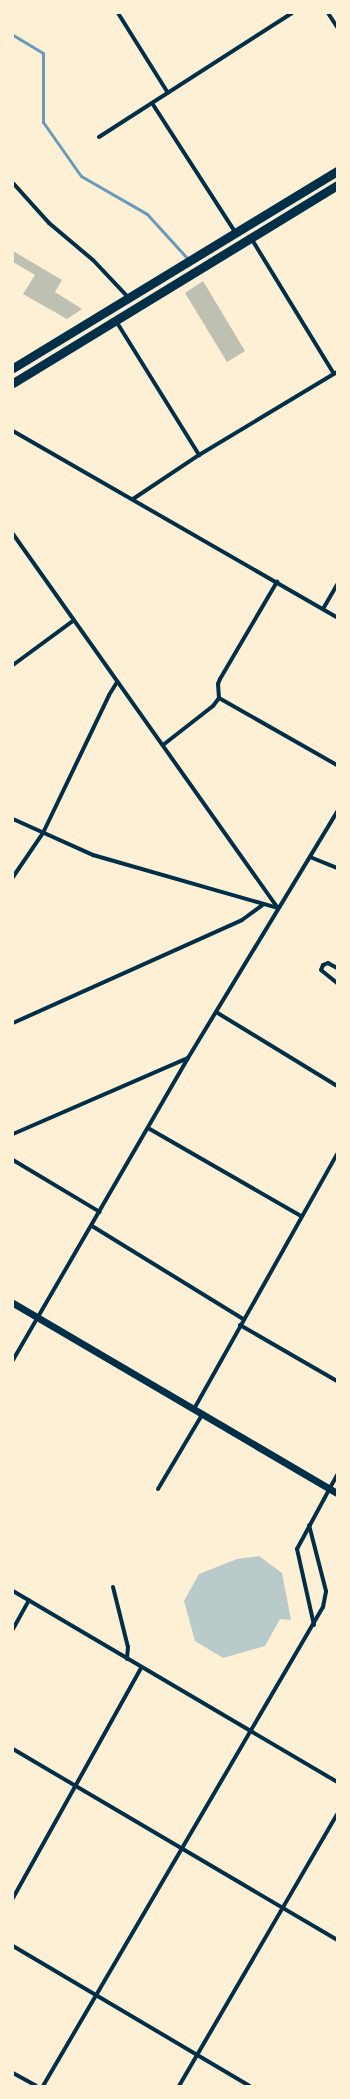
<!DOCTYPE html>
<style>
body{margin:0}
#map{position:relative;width:350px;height:2099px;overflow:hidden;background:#fdf0d5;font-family:"Archivo Narrow",sans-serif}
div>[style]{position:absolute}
.green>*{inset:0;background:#b9caca}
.stream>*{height:3px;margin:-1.5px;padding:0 1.5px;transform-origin:1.5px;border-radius:1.5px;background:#669bbc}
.building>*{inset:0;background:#bec0b2}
.minor>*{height:4px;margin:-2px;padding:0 2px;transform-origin:2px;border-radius:2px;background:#003049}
.tertiary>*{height:7px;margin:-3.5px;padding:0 3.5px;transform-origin:3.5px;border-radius:3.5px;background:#003049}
.primary>*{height:9px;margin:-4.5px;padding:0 4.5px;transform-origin:4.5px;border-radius:4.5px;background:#003049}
span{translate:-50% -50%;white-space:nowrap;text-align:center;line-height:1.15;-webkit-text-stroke:4px #fdf0d5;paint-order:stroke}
.frame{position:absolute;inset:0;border:14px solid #fdf0d5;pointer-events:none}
</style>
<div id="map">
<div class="green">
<i style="clip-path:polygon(259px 1556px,282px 1573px,291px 1620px,280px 1619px,265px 1646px,223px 1658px,195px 1641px,184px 1601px,199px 1574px,237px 1559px)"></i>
</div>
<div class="stream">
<i style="left:13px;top:35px;width:35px;rotate:31deg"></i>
<i style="left:43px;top:53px;width:69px;rotate:90deg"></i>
<i style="left:43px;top:122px;width:66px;rotate:54.9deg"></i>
<i style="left:81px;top:176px;width:76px;rotate:29.9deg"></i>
<i style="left:147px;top:214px;width:61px;rotate:47.7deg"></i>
</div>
<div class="building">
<i style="clip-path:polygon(13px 251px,62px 280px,55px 292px,82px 309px,67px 319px,23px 294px,35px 275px,13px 262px)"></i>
<i style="clip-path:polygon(203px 281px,245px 351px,227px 362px,185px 293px)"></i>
</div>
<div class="minor">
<i style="left:118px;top:13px;width:94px;rotate:58deg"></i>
<i style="left:328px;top:13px;width:17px;rotate:57deg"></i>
<i style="left:152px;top:103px;width:153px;rotate:57.2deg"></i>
<i style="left:99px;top:137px;width:229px;rotate:-32.7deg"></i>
<i style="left:13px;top:183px;width:54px;rotate:48deg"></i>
<i style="left:49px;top:223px;width:57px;rotate:40.1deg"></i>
<i style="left:93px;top:260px;width:51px;rotate:46.6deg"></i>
<i style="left:251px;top:238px;width:159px;rotate:58.6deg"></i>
<i style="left:116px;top:321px;width:158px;rotate:58.2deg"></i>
<i style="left:13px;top:431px;width:374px;rotate:29.9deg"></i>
<i style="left:133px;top:499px;width:79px;rotate:-33.7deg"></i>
<i style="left:199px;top:455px;width:161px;rotate:-31deg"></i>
<i style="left:13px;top:534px;width:458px;rotate:54.7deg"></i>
<i style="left:323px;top:609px;width:28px;rotate:-60deg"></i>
<i style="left:13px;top:665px;width:74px;rotate:-36.3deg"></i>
<i style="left:219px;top:698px;width:136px;rotate:29.6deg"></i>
<i style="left:163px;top:745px;width:63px;rotate:-38deg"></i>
<i style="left:213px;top:706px;width:10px;rotate:-53deg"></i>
<i style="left:219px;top:698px;width:14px;rotate:-94deg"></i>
<i style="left:218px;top:684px;width:5px;rotate:-68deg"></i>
<i style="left:220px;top:679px;width:113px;rotate:-59.6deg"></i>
<i style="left:13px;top:819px;width:88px;rotate:24.2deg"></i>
<i style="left:93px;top:855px;width:192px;rotate:16deg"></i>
<i style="left:310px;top:857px;width:29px;rotate:22deg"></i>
<i style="left:13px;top:877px;width:53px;rotate:-55.7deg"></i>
<i style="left:43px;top:833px;width:153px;rotate:-64.4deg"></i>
<i style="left:109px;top:695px;width:15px;rotate:-58deg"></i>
<i style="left:337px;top:968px;width:10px;rotate:-151deg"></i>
<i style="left:328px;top:963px;width:5px;rotate:158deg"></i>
<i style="left:323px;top:965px;width:5px;rotate:112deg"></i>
<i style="left:321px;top:970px;width:21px;rotate:39deg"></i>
<i style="left:216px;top:1012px;width:142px;rotate:31.4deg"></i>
<i style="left:13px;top:1023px;width:251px;rotate:-24.2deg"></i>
<i style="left:242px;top:920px;width:26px;rotate:-36deg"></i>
<i style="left:148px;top:1128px;width:177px;rotate:29.9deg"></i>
<i style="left:13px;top:1134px;width:191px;rotate:-23.5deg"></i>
<i style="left:13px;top:1160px;width:101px;rotate:30.9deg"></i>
<i style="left:92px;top:1226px;width:177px;rotate:31.6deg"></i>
<i style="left:240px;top:1325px;width:112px;rotate:30deg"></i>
<i style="left:13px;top:1360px;width:349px;rotate:-59.9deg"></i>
<i style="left:188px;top:1058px;width:288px;rotate:-58.8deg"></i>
<i style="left:194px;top:1409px;width:292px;rotate:-60.7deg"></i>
<i style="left:158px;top:1489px;width:86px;rotate:-59.3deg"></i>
<i style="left:113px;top:1587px;width:62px;rotate:76deg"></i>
<i style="left:128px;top:1647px;width:12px;rotate:95deg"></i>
<i style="left:13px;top:1591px;width:376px;rotate:30.5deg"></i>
<i style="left:314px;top:1625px;width:78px;rotate:-102.6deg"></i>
<i style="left:297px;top:1549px;width:84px;rotate:-61.6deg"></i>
<i style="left:13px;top:1629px;width:33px;rotate:-61deg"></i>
<i style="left:13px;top:1749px;width:376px;rotate:30.5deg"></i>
<i style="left:13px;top:1898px;width:263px;rotate:-60.9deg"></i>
<i style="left:13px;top:1946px;width:275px;rotate:30.6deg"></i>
<i style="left:13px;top:2073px;width:26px;rotate:29deg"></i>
<i style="left:43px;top:2086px;width:555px;rotate:-59.69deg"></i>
<i style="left:323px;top:1607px;width:16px;rotate:-79deg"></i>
<i style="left:326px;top:1591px;width:68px;rotate:-104.4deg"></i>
<i style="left:179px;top:2086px;width:314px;rotate:-59.8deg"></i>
</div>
<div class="tertiary">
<i style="left:13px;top:1303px;width:376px;rotate:30.4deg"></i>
</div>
<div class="primary">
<i style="left:13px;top:368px;width:379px;rotate:-31.3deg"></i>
<i style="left:13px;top:383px;width:380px;rotate:-31.4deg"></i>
</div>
<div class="frame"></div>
</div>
